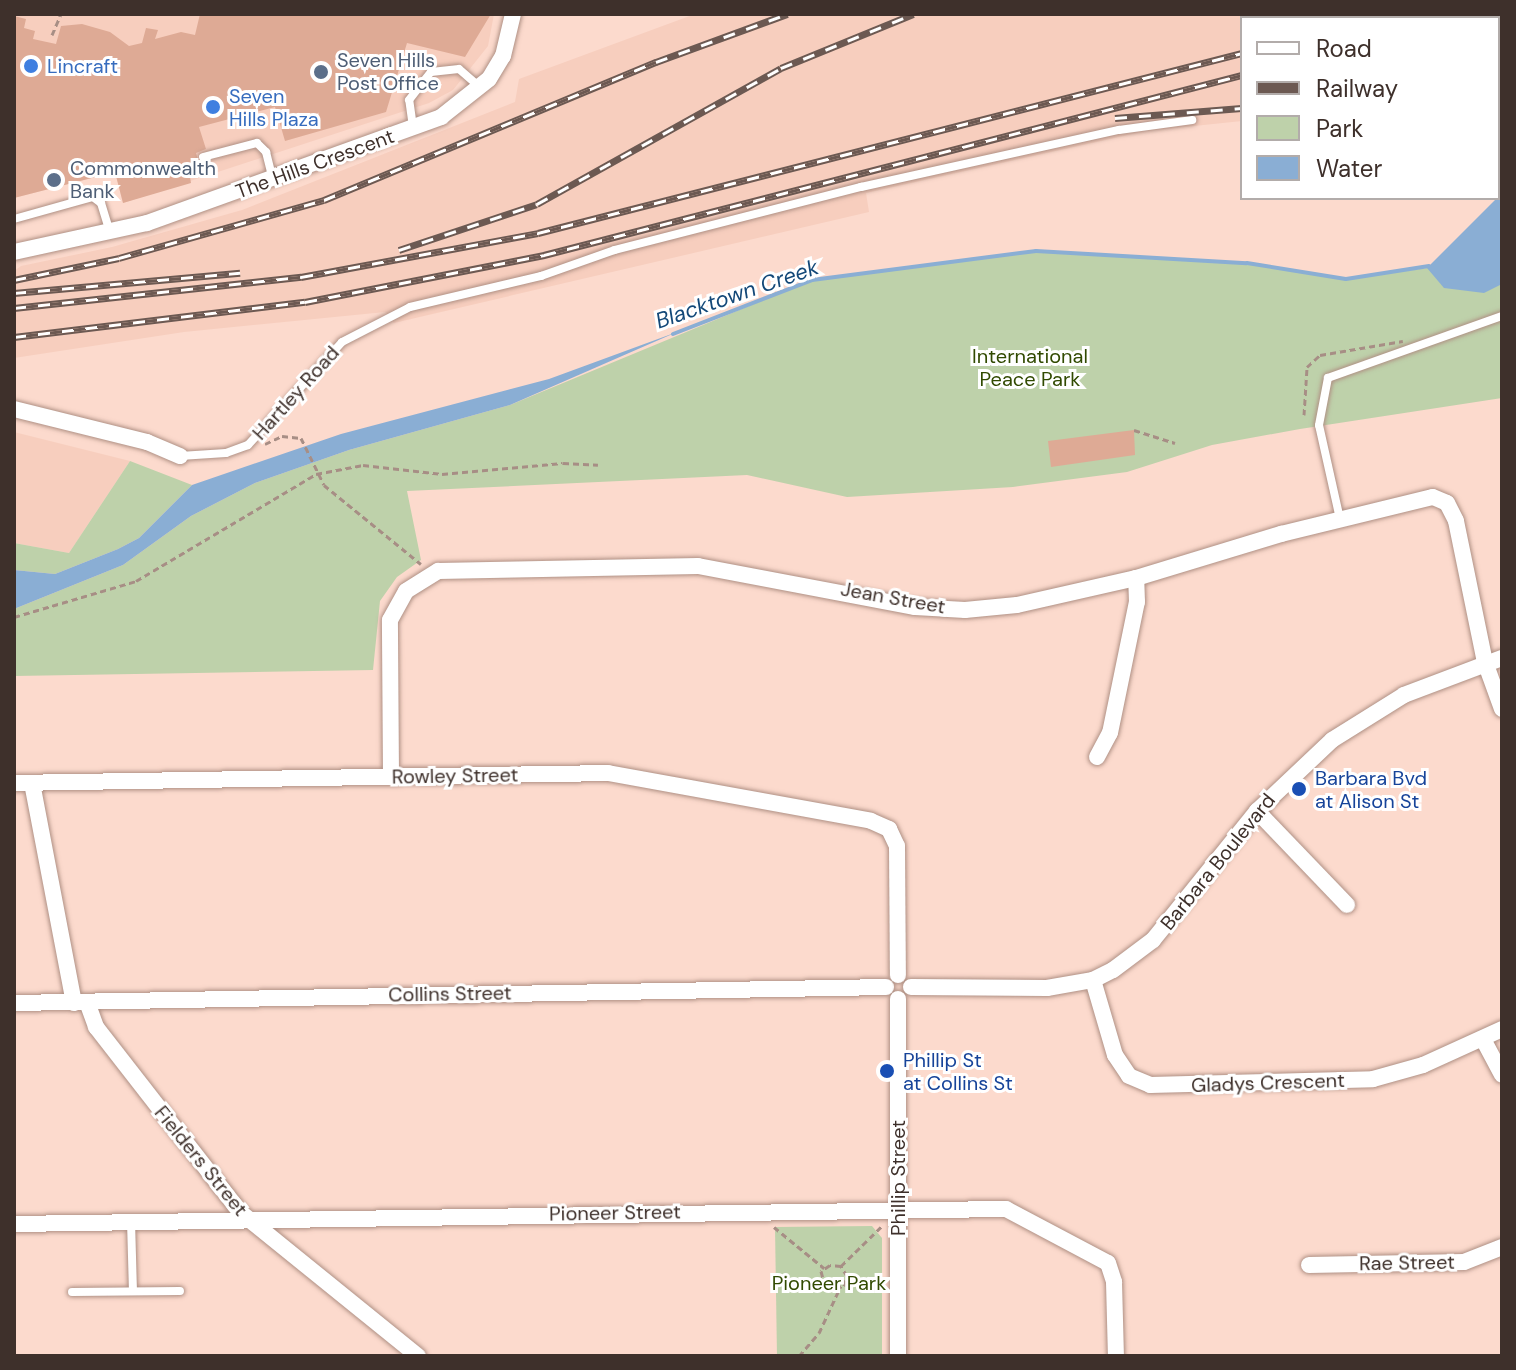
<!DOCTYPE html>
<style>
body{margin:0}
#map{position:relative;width:1516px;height:1370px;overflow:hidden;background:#fcdacd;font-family:"DM Sans",sans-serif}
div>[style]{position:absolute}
.built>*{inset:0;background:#f7cebe}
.green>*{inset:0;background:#bed1aa}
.water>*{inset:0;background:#8aaed4}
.stream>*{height:4px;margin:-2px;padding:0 2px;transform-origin:2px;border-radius:2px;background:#8aaed4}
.building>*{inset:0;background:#deaa95}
.path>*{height:3px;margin-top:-1.5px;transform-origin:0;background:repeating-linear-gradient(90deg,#a78e85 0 6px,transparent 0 10px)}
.roads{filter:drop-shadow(0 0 2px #af9084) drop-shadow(0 0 2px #af9084)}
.lane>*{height:8px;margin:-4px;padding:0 4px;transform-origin:4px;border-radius:4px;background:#fff}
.street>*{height:16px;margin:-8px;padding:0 8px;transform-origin:8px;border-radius:8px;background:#fff}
.rail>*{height:7px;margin-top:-3.5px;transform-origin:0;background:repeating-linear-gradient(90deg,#fff 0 12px,#6c5952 0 24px);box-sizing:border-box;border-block:2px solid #6c5952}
.dots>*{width:22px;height:22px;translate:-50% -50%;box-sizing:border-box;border:4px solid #fff;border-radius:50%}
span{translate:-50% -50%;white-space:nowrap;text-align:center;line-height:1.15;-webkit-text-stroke:6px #fff;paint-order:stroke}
.service-label{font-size:20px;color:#4e5e75}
.left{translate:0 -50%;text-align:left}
.shop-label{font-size:20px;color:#366cbe}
.street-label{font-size:20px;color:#3e302b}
.park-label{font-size:20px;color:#314a01}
.transit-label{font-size:20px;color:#164399}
.water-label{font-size:22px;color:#134878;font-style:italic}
.frame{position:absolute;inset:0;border:16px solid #3e302b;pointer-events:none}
.legend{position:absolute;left:1240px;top:16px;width:260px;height:184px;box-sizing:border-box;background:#fff;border:2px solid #b2acaa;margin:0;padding:10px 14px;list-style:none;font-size:24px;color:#3e302b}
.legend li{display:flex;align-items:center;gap:16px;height:40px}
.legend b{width:40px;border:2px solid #b2acaa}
</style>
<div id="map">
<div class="built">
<i style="clip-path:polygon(14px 14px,494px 14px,488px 46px,453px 90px,429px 103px,123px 203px,115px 172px,14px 198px)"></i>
<i style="clip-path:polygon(695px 14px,1502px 14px,1502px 129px,1498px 129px,1498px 18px,1242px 18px,1242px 121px,1146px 131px,866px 193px,869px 212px,394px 323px,385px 312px,184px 332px,14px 358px,14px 271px,21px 266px,112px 247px,242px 210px,515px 102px,519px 79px)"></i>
<i style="clip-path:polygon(14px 432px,130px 461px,69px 553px,14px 543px)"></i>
</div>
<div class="green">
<i style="clip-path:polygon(1036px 251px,1247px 263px,1346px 279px,1427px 268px,1502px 271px,1502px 398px,1300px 429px,1212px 445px,1127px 472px,1013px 487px,847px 497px,747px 475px,407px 491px,421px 560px,397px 577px,380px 601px,373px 670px,14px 676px,14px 609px,123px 565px,191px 516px,255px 483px,349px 450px,510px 405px,812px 280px)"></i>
<i style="clip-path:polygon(130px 461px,192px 485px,139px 538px,118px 549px,55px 574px,14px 570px,14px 543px,69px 553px)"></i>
<i style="clip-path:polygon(872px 1226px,882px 1238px,882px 1356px,777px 1356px,775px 1227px)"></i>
</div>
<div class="water">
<i style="clip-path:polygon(1502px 193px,1502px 284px,1484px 293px,1444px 288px,1427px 268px)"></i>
<i style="clip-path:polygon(677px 332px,510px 405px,349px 450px,255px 483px,191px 516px,123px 565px,14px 609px,14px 570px,55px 574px,118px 549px,139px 538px,192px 485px,341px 434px,549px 379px)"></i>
</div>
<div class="stream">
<i style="left:673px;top:334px;width:149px;rotate:-21.2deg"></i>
<i style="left:812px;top:280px;width:226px;rotate:-7.4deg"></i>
<i style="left:1036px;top:251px;width:211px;rotate:3.3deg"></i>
<i style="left:1247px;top:263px;width:100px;rotate:9.2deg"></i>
<i style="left:1346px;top:279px;width:84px;rotate:-8.9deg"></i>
</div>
<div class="building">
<i style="clip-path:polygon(200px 14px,491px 14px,465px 57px,407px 43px,386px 112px,285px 141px,275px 107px,199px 127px,206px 149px,196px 153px,202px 174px,190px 177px,191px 183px,123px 203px,115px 172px,14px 198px,14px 16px,26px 19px,24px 28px,35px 31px,33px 39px,56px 44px,61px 26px,82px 24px,110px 32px,129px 46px,142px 43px,146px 28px,158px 30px,155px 39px,181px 32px,195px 35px)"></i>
<i style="clip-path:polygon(1134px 430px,1135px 455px,1051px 467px,1048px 441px)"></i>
</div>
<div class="path">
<i style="left:52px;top:35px;width:23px;rotate:-67deg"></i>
<i style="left:1304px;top:415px;width:48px;rotate:-86.4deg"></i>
<i style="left:1307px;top:367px;width:18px;rotate:-43deg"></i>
<i style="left:1320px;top:355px;width:84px;rotate:-9.6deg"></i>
<i style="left:1134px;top:430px;width:43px;rotate:17.6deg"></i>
<i style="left:265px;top:444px;width:19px;rotate:-25deg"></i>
<i style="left:282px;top:436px;width:19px;rotate:6deg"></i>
<i style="left:301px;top:438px;width:52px;rotate:63.9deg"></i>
<i style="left:324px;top:485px;width:125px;rotate:39.2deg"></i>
<i style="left:14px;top:617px;width:127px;rotate:-16.4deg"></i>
<i style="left:136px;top:581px;width:209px;rotate:-30.7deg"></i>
<i style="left:316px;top:474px;width:48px;rotate:-10.8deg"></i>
<i style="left:363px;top:465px;width:80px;rotate:6.5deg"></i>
<i style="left:442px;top:474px;width:121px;rotate:-5.2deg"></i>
<i style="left:563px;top:463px;width:35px;rotate:3deg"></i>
<i style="left:774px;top:1227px;width:65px;rotate:39.4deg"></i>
<i style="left:841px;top:1266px;width:11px;rotate:-175deg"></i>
<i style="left:830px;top:1265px;width:11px;rotate:146deg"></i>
<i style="left:821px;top:1271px;width:20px;rotate:75deg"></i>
<i style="left:826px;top:1290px;width:18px;rotate:-13deg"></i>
<i style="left:844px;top:1286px;width:10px;rotate:-73deg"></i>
<i style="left:847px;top:1276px;width:12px;rotate:-121deg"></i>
<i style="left:841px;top:1266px;width:57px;rotate:-44.3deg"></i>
<i style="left:799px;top:1356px;width:30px;rotate:-49deg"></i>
<i style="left:819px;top:1333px;width:45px;rotate:-65.1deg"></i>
</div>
<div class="roads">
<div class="lane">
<i style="left:413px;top:127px;width:27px;rotate:-98deg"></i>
<i style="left:409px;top:100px;width:36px;rotate:-52deg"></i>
<i style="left:431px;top:72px;width:28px;rotate:-6deg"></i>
<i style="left:459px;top:69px;width:29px;rotate:41deg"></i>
<i style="left:203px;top:157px;width:56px;rotate:-14.5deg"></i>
<i style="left:257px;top:143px;width:13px;rotate:45deg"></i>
<i style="left:266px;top:152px;width:29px;rotate:76deg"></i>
<i style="left:14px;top:219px;width:82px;rotate:-15.6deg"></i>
<i style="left:93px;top:197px;width:10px;rotate:37deg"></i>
<i style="left:101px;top:203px;width:31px;rotate:73deg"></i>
<i style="left:180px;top:456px;width:46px;rotate:-3.7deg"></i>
<i style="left:226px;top:453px;width:23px;rotate:-20deg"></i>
<i style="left:248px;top:445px;width:139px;rotate:-47.6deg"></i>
<i style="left:342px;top:342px;width:76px;rotate:-27.2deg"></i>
<i style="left:410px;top:307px;width:135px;rotate:-13.3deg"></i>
<i style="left:541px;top:276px;width:78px;rotate:-19.4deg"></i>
<i style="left:615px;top:250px;width:254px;rotate:-14.4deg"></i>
<i style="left:861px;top:187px;width:264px;rotate:-12.5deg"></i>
<i style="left:1119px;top:130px;width:74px;rotate:-7.8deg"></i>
<i style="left:1340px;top:519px;width:96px;rotate:-102.6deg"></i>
<i style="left:1319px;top:425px;width:48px;rotate:-79.2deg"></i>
<i style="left:1328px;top:378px;width:185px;rotate:-19.6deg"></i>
<i style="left:131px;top:1221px;width:70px;rotate:88.4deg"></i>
<i style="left:72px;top:1292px;width:108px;rotate:-0.5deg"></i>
</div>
<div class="street">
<i style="left:14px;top:252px;width:136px;rotate:-12.3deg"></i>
<i style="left:147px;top:223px;width:313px;rotate:-19.8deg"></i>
<i style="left:441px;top:117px;width:61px;rotate:-38.4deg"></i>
<i style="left:489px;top:79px;width:27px;rotate:-59deg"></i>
<i style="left:503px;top:56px;width:43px;rotate:-76.6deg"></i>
<i style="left:14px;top:409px;width:137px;rotate:13.9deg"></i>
<i style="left:147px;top:442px;width:36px;rotate:23deg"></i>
<i style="left:1097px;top:757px;width:27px;rotate:-62deg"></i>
<i style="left:1110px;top:733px;width:134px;rotate:-78.4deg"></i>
<i style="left:1137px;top:602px;width:24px;rotate:-92deg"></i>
<i style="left:391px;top:777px;width:157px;rotate:-90.4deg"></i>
<i style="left:390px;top:620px;width:33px;rotate:-61deg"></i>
<i style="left:406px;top:591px;width:38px;rotate:-32deg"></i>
<i style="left:438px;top:571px;width:260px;rotate:-1.1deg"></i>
<i style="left:698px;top:566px;width:221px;rotate:10.7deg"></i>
<i style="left:915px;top:607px;width:50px;rotate:3.4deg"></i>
<i style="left:965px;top:610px;width:52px;rotate:-5.5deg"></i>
<i style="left:1017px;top:605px;width:122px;rotate:-12.8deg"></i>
<i style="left:1136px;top:578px;width:152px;rotate:-16.9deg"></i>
<i style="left:1281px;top:534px;width:156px;rotate:-13.7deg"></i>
<i style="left:1433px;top:497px;width:15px;rotate:23deg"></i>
<i style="left:1447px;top:503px;width:20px;rotate:63deg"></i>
<i style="left:1456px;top:521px;width:144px;rotate:78.4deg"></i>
<i style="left:1485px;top:662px;width:50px;rotate:70.1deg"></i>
<i style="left:14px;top:783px;width:594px;rotate:-0.96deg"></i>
<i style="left:608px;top:773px;width:267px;rotate:10.3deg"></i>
<i style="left:871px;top:821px;width:20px;rotate:24deg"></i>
<i style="left:889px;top:829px;width:19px;rotate:65deg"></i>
<i style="left:897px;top:846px;width:129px;rotate:89.6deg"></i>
<i style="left:32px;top:783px;width:224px;rotate:79.2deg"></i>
<i style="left:1257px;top:811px;width:130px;rotate:46.2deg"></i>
<i style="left:1093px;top:980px;width:78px;rotate:73.7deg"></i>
<i style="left:1115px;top:1055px;width:25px;rotate:56deg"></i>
<i style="left:1129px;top:1076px;width:23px;rotate:23deg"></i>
<i style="left:1150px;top:1085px;width:223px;rotate:-1.5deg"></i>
<i style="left:1373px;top:1079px;width:52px;rotate:-15.6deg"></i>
<i style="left:1423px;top:1065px;width:87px;rotate:-24.5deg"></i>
<i style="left:911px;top:987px;width:136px;rotate:0.4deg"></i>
<i style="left:1047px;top:988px;width:47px;rotate:-9.9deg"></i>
<i style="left:1093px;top:980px;width:22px;rotate:-27deg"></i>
<i style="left:1113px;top:970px;width:50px;rotate:-36.9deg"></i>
<i style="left:1153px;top:940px;width:166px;rotate:-51.1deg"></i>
<i style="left:1257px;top:811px;width:103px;rotate:-43.4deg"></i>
<i style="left:1332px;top:740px;width:85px;rotate:-32deg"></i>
<i style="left:1404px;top:695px;width:105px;rotate:-20.7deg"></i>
<i style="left:87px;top:1002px;width:27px;rotate:70deg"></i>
<i style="left:96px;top:1027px;width:234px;rotate:52.1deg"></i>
<i style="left:240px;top:1212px;width:229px;rotate:39deg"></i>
<i style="left:14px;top:1003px;width:872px;rotate:-1.05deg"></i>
<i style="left:1484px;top:1041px;width:38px;rotate:62deg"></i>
<i style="left:14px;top:1224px;width:992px;rotate:-0.87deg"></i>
<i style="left:1006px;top:1209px;width:115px;rotate:27.9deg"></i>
<i style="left:1108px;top:1263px;width:20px;rotate:72deg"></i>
<i style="left:1114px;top:1282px;width:74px;rotate:88.5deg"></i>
<i style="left:1309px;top:1265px;width:155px;rotate:-1.1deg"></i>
<i style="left:1464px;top:1262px;width:41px;rotate:-21.5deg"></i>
<i style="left:898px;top:1356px;width:357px;rotate:-90deg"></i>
</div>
</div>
<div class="rail">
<i style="left:1428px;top:14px;width:17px;rotate:13deg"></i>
<i style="left:1376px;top:18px;width:16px;rotate:-15deg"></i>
<i style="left:1461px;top:18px;width:16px;rotate:-15deg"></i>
<i style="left:1498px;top:31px;width:4px"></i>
<i style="left:1498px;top:117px;width:4px"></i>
<i style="left:1115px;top:118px;width:127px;rotate:-4.5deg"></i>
<i style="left:399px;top:250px;width:145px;rotate:-18.4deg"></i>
<i style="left:537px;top:204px;width:279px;rotate:-29.1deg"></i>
<i style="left:781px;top:68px;width:143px;rotate:-22.2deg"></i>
<i style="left:14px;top:280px;width:107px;rotate:-11.8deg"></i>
<i style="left:119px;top:258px;width:213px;rotate:-15.8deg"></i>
<i style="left:324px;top:200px;width:360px;rotate:-22.6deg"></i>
<i style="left:656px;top:62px;width:140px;rotate:-20.1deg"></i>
<i style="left:14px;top:293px;width:227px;rotate:-5.1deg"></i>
<i style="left:14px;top:308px;width:289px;rotate:-6.2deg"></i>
<i style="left:301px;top:277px;width:241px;rotate:-10.5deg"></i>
<i style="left:538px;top:233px;width:727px;rotate:-14.34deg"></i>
<i style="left:14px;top:337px;width:293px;rotate:-6.9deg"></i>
<i style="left:305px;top:302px;width:244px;rotate:-11.1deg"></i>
<i style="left:544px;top:255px;width:721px;rotate:-14.46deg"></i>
</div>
<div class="dots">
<i style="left:31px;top:66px;background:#3f7fe0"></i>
<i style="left:321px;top:72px;background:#5c6f8a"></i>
<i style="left:213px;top:107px;background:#3f7fe0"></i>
<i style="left:54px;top:180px;background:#5c6f8a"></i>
<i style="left:1299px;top:789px;background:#1a4fb4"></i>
<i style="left:887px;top:1071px;background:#1a4fb4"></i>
</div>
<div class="service-label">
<span class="left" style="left:337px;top:72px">Seven Hills<br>Post Office</span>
<span class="left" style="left:70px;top:180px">Commonwealth<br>Bank</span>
</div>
<div class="shop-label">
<span class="left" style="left:47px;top:66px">Lincraft</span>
<span class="left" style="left:229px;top:108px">Seven<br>Hills Plaza</span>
</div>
<div class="street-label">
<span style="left:315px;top:164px;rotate:-20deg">The Hills Crescent</span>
<span style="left:296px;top:393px;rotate:-48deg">Hartley Road</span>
<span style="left:893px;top:598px;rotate:10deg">Jean Street</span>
<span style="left:455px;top:776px;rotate:-1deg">Rowley Street</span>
<span style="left:1218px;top:862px;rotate:-51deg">Barbara Boulevard</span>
<span style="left:450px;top:994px;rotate:-1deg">Collins Street</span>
<span style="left:1268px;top:1083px;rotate:-2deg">Gladys Crescent</span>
<span style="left:201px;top:1161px;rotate:51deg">Fielders Street</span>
<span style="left:898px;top:1178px;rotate:-90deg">Phillip Street</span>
<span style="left:615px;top:1213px;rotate:-1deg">Pioneer Street</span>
<span style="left:1407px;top:1263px;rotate:-1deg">Rae Street</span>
</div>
<div class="park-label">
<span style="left:1030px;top:368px">International<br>Peace Park</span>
<span style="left:829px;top:1283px">Pioneer Park</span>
</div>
<div class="transit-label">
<span class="left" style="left:1315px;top:790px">Barbara Bvd<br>at Alison St</span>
<span class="left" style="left:903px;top:1072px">Phillip St<br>at Collins St</span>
</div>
<div class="water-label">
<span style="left:737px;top:294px;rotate:-19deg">Blacktown Creek</span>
</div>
<div class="frame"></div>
<ul class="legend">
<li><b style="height:10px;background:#fff"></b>Road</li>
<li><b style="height:10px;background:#6c5952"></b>Railway</li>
<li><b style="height:22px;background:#bed1aa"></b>Park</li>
<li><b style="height:22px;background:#8aaed4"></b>Water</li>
</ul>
</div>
